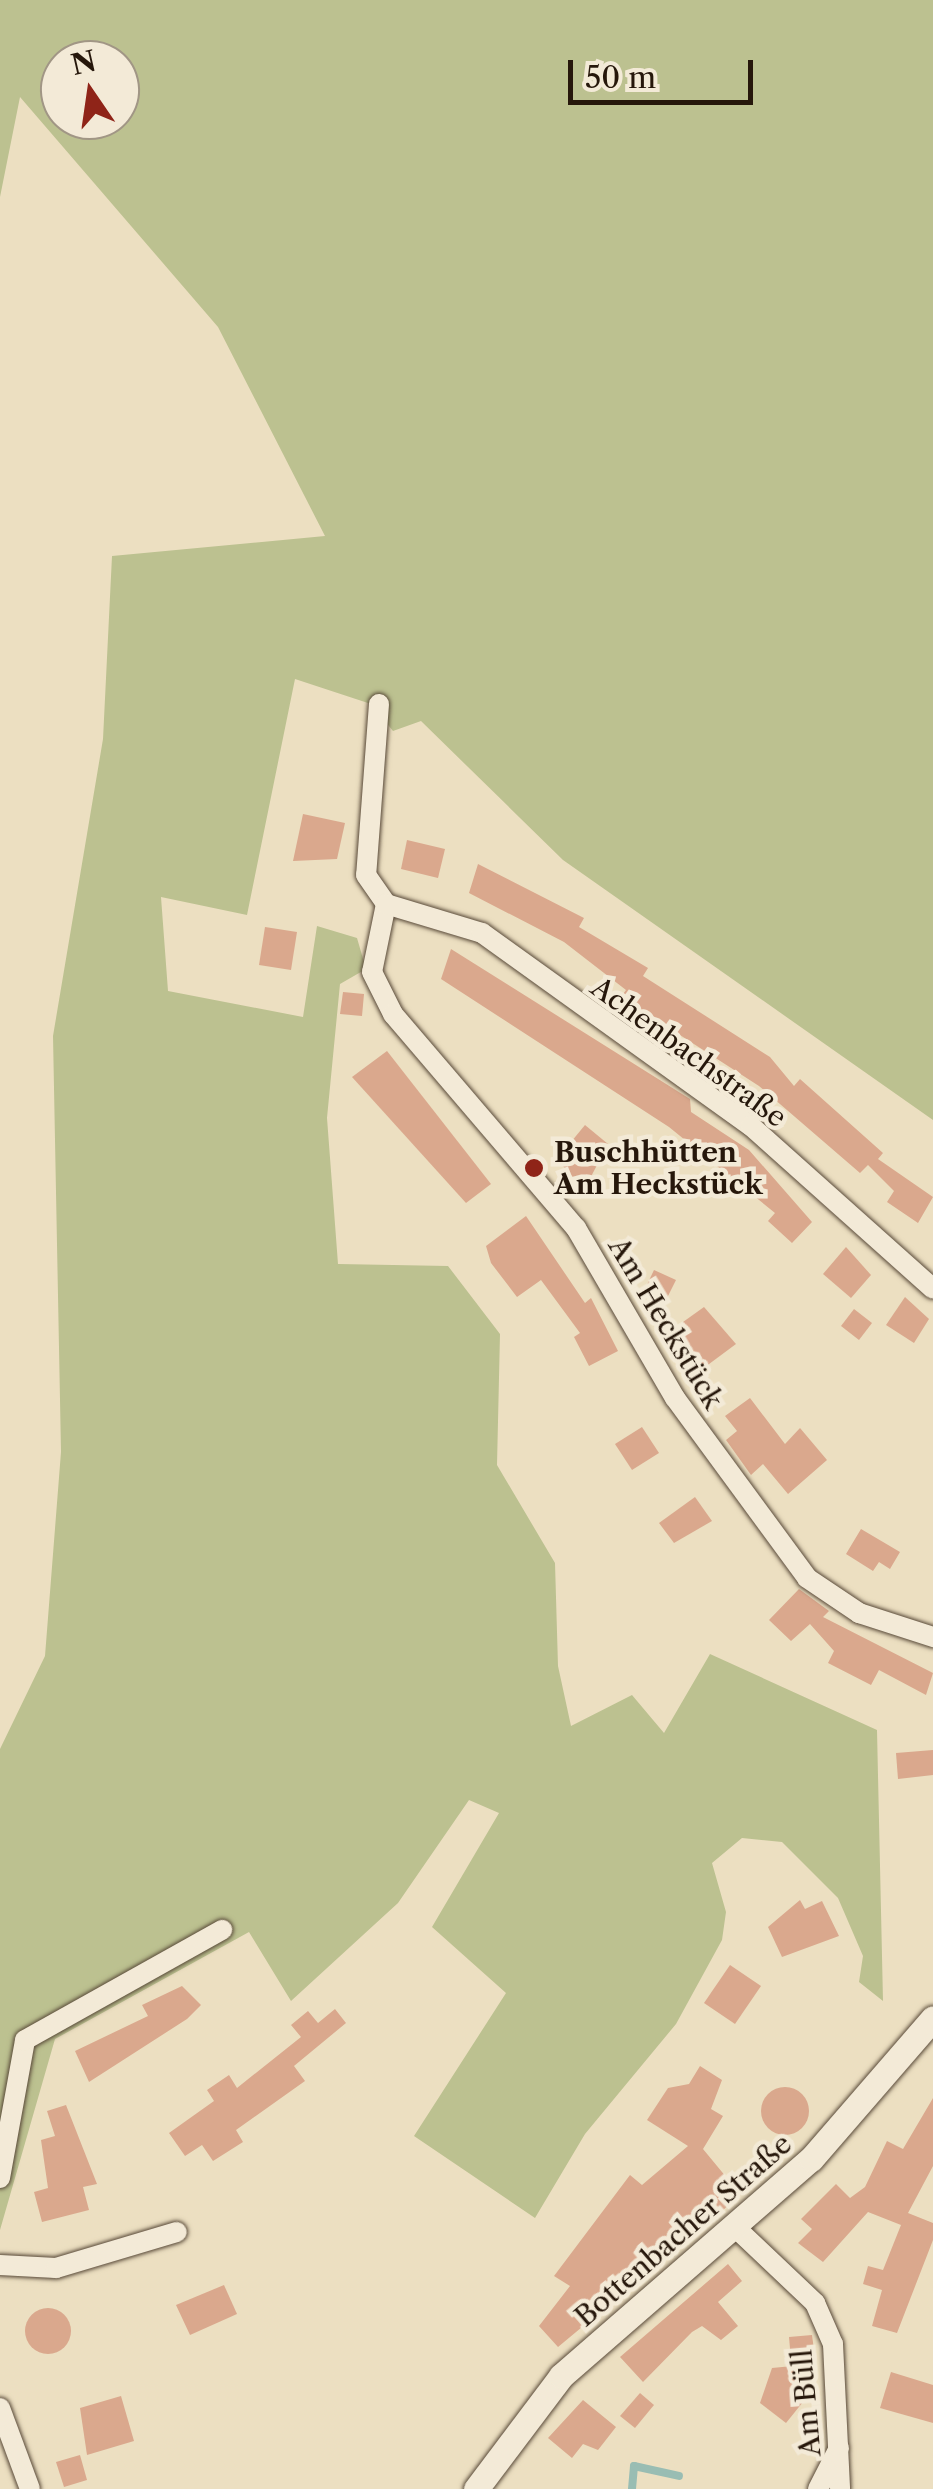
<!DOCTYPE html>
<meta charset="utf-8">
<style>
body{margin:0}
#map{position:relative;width:933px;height:2489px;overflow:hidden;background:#ecdfc1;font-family:"Libre Caslon Text",serif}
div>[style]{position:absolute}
.green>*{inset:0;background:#bcc190}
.stream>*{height:8px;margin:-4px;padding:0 4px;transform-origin:4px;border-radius:4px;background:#99bdb3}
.building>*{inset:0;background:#daa88d}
.round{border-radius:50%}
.roads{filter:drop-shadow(0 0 2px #584938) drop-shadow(0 0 2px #584938)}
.minor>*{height:20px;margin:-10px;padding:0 10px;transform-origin:10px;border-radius:10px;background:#f3ead7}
.tertiary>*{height:25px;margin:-12.5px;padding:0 12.5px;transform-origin:12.5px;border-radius:12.5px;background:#f3ead7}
.dots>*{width:28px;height:28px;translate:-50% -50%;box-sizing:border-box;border:5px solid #f3ead7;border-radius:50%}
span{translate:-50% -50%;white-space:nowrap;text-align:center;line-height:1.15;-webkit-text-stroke:9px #f3ead7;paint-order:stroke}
.street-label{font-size:28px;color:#26170b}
.poi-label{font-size:28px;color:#26170b;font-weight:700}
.left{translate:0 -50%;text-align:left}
.north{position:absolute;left:40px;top:40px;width:100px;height:100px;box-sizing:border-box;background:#f3ead7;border:2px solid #a19685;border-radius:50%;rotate:347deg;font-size:28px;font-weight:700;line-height:40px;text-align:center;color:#26170b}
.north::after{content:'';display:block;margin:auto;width:35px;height:45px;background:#8f2418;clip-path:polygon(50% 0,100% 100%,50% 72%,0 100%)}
.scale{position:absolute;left:568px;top:60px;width:185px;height:45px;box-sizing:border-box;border:5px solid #26170b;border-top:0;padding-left:12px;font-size:30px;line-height:35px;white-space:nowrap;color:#26170b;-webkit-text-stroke:8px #f3ead7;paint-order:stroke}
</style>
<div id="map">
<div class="green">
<i style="clip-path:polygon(evenodd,0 0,933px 0,933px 1120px,563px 860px,421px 721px,393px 731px,371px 704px,295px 679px,247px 915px,161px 897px,168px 991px,303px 1017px,317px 926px,357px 938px,366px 969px,340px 984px,327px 1118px,338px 1264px,448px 1266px,500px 1334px,497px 1465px,555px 1563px,558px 1666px,571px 1726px,632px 1695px,664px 1733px,710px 1654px,877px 1730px,883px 2001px,859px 1982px,863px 1956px,838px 1898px,782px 1842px,742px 1838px,712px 1863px,726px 1912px,722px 1940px,676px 2024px,585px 2134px,535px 2218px,414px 2136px,506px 1993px,432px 1927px,499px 1813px,469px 1800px,398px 1903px,291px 2001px,249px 1932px,55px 2039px,0 2230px,0 1749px,45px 1656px,61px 1452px,53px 1036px,103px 739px,112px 556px,325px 536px,218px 327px,20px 97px,0 197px,0 0,60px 60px,120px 60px,120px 120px,60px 120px,60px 60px)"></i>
</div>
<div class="stream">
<i style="left:632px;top:2489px;width:23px;rotate:-85deg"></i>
<i style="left:634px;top:2466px;width:46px;rotate:12.5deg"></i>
</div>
<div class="building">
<i style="clip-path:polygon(303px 814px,345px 823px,337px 859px,293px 861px)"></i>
<i style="clip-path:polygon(407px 840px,445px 849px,438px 878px,401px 869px)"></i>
<i style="clip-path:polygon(478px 864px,584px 918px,579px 927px,648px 968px,643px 976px,770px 1057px,794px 1086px,800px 1079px,883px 1153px,878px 1159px,933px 1197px,918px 1223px,887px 1202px,894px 1191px,868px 1165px,860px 1173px,759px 1086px,621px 997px,626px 990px,564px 942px,469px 893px)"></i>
<i style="clip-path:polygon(265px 927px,297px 932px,291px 970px,259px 965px)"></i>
<i style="clip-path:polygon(451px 949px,690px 1099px,691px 1112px,749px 1150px,812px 1222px,792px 1243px,768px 1221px,775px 1213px,669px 1127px,441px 979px)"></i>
<i style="clip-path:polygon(343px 992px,364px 994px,362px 1016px,340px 1014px)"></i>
<i style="clip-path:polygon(387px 1051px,491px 1184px,466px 1203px,352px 1077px)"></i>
<i style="clip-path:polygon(585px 1125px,608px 1144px,584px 1190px,557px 1159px)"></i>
<i style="clip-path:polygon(526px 1216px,585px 1303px,591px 1298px,618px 1351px,589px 1366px,574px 1337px,580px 1333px,541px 1280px,517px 1297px,491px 1263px,486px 1246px)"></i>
<i style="clip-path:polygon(846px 1247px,871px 1275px,851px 1298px,823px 1274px)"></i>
<i style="clip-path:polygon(654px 1270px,676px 1280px,664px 1304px,643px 1293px)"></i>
<i style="clip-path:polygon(905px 1297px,929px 1319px,914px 1343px,886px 1325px)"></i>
<i style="clip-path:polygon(704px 1307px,736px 1344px,701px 1370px,676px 1327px)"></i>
<i style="clip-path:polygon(854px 1309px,872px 1323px,859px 1340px,841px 1326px)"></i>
<i style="clip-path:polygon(750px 1398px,785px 1444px,800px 1428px,827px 1460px,788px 1494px,763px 1464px,751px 1475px,726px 1440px,737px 1431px,725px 1416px)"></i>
<i style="clip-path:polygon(642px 1427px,659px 1453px,632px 1470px,615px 1444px)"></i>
<i style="clip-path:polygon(695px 1497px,712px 1521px,674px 1543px,659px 1523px)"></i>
<i style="clip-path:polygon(861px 1529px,900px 1552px,890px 1569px,879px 1562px,873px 1571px,846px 1554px)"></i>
<i style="clip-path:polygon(799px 1589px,829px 1611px,823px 1617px,933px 1673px,926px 1695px,879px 1670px,871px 1685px,828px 1663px,834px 1651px,810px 1624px,791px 1641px,769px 1620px)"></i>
<i style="clip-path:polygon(933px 1750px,933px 1775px,898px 1779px,896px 1753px)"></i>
<i style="clip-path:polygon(800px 1900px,805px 1909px,822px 1901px,839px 1936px,782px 1957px,768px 1927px)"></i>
<i style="clip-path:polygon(730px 1965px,761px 1986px,735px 2024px,704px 2003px)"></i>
<i style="clip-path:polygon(182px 1986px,201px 2005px,187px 2019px,89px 2082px,75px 2051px,148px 2016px,142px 2005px)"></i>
<i style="clip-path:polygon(335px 2009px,346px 2023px,294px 2066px,305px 2081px,236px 2130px,243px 2142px,213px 2161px,202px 2145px,185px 2156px,169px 2133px,214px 2101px,207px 2090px,229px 2075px,237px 2088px,301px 2037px,291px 2025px,308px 2011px,318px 2023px)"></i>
<i style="clip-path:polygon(700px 2066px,722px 2080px,711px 2109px,723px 2116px,703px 2149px,741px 2195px,558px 2347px,539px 2326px,570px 2286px,554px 2276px,630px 2175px,642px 2185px,688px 2146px,647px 2120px,668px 2088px,689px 2084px)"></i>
<i class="round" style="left:761px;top:2087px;width:48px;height:48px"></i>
<i style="clip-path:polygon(933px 2098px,933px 2166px,908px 2213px,933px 2223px,933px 2240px,897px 2333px,872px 2326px,882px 2290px,863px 2284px,868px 2266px,883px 2270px,901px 2225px,868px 2212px,823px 2262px,798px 2243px,812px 2229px,801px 2219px,836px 2184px,850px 2198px,865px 2187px,887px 2141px,903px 2149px)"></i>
<i style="clip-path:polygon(66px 2105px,97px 2184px,83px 2187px,89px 2210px,42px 2222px,34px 2192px,48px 2188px,41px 2140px,55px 2136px,47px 2111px)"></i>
<i style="clip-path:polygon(728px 2264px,742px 2281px,718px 2302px,738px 2326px,721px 2340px,702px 2326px,692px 2332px,643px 2382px,620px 2357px)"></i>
<i style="clip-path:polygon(224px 2285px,237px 2314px,190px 2335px,176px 2305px)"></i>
<i class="round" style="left:25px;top:2308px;width:46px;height:46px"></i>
<i style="clip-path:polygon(812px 2335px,815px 2358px,791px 2360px,789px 2337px)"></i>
<i style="clip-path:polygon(803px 2365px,803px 2402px,786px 2423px,760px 2403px,772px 2368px)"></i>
<i style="clip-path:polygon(891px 2372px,933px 2385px,933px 2423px,880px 2408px)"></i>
<i style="clip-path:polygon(640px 2393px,654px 2405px,635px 2428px,620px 2416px)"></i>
<i style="clip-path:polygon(121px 2396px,134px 2441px,87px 2455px,80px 2408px)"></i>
<i style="clip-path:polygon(583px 2400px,616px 2427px,598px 2450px,583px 2444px,572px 2458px,548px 2438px)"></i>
<i style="clip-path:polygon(80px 2455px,87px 2480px,64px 2487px,56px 2462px)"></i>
</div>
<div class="roads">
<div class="minor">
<i style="left:379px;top:704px;width:171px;rotate:94.3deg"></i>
<i style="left:366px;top:875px;width:35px;rotate:55deg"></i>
<i style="left:386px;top:904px;width:69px;rotate:101.6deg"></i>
<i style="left:372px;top:972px;width:47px;rotate:63.4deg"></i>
<i style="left:393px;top:1014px;width:282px;rotate:49.5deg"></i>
<i style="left:576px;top:1228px;width:197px;rotate:59.8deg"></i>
<i style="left:675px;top:1398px;width:223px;rotate:53.7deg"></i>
<i style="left:807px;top:1578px;width:63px;rotate:33.9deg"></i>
<i style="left:859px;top:1613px;width:78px;rotate:18deg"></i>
<i style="left:386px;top:904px;width:100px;rotate:16.8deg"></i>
<i style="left:482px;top:933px;width:331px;rotate:35.7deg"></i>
<i style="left:751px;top:1126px;width:244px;rotate:41.8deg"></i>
<i style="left:0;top:2178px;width:140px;rotate:-79.7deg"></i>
<i style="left:25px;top:2040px;width:226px;rotate:-29.2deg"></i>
<i style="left:737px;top:2229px;width:108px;rotate:43.5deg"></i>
<i style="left:815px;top:2303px;width:45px;rotate:66.3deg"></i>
<i style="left:833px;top:2344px;width:145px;rotate:87.2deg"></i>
<i style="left:0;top:2265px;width:56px;rotate:3.1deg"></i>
<i style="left:56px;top:2268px;width:126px;rotate:-16.6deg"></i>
<i style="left:0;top:2408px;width:86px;rotate:69.7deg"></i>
<i style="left:818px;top:2489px;width:46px;rotate:-62.9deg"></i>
</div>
<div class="tertiary">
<i style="left:476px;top:2489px;width:141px;rotate:-53deg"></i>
<i style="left:561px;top:2376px;width:331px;rotate:-41deg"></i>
<i style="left:811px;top:2159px;width:186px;rotate:-49.1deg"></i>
</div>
</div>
<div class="dots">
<i style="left:534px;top:1168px;background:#8f2418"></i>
</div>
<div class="street-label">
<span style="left:689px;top:1052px;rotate:36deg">Achenbachstraße</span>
<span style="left:666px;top:1323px;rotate:59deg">Am Heckstück</span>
<span style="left:683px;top:2230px;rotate:-41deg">Bottenbacher Straße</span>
<span style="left:806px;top:2403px;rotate:-95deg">Am Büll</span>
</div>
<div class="poi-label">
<span class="left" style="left:554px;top:1168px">Buschhütten<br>Am Heckstück</span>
</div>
<div class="north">N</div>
<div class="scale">50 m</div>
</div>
